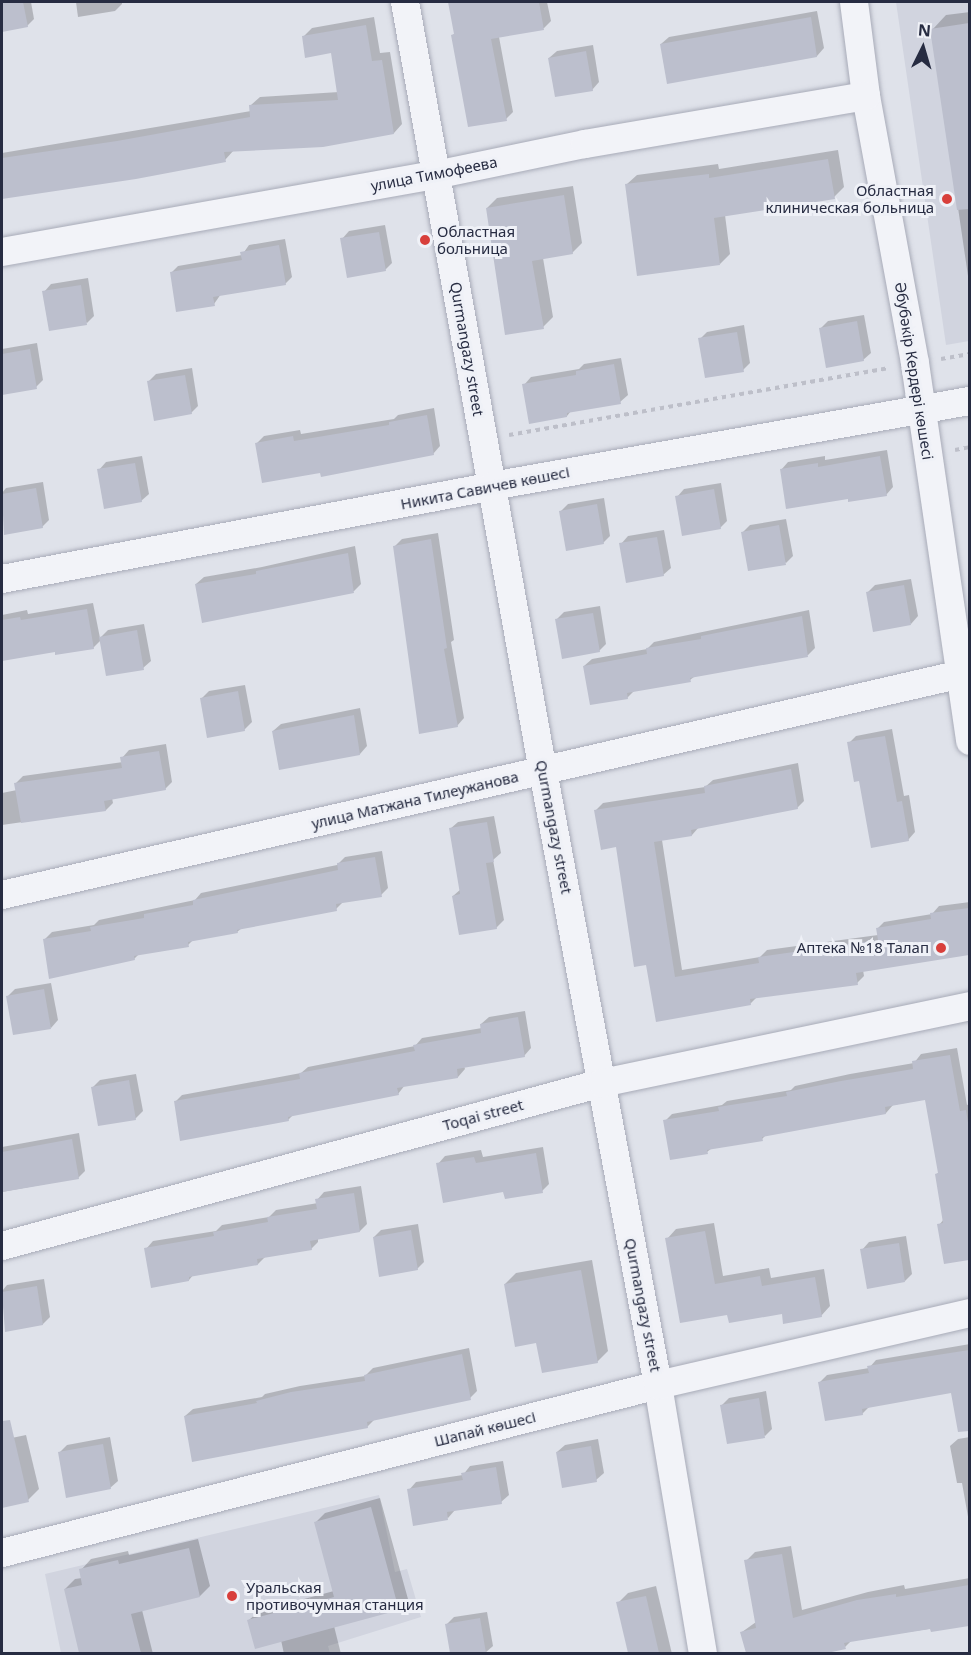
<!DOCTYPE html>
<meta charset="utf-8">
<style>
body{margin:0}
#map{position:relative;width:971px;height:1655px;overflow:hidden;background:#dfe2ea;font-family:"Noto Sans",sans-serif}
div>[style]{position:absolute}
.built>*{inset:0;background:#d1d4df}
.shadow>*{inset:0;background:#0003}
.building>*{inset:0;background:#bcbfcd}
.path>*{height:4px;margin-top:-2px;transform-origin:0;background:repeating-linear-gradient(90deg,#bdbfc9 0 4.5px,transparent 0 9px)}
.roads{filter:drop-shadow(0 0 2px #a8abb8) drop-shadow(0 0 2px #a8abb8)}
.minor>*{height:28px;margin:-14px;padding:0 14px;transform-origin:14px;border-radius:14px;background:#f2f3f8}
.dots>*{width:16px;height:16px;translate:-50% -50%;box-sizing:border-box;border:3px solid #eff1f7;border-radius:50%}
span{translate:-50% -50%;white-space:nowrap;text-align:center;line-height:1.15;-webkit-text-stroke:6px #eff1f7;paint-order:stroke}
.street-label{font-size:15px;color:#272c42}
.poi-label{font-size:15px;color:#272c42}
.right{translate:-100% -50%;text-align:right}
.left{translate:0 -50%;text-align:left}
.frame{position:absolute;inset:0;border:3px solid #272c42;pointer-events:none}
.north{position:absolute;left:893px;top:18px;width:60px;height:60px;-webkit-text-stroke:4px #eff1f7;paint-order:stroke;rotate:5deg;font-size:16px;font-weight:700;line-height:24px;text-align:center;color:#272c42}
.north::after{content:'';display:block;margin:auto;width:21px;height:27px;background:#272c42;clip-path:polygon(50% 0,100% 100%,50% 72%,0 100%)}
</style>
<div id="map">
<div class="built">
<i style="clip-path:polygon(896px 2px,969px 2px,969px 341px,946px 345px)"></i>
<i style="clip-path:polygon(379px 1495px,395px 1572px,407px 1569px,421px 1617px,328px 1646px,330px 1653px,61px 1653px,45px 1574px)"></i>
</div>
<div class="shadow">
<i style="clip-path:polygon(2px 2px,31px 2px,34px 19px,27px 26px,2px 31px)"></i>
<i style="clip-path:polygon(76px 2px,122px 2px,122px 4px,115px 11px,78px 17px)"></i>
<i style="clip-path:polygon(450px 2px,547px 2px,551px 21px,544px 28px,499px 37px,513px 112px,506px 119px,453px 35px,455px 33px)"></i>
<i style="clip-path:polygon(817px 11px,824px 48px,817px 56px,661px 44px,669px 37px)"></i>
<i style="clip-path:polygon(970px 12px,970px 276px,968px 276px,932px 30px,946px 15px)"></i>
<i style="clip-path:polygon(374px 17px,380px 53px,390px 52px,402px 124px,394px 133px,234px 150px,225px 160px,2px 197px,2px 153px,251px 111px,251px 105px,260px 97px,339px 92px,332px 52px,303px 37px,312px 28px)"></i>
<i style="clip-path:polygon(593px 45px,599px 82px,592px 90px,549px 58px,557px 51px)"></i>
<i style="clip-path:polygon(838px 150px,844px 187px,834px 197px,725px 215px,730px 254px,720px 264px,627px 184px,637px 175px,718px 164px,719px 169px)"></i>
<i style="clip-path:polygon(573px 186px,582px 243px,572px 253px,543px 258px,553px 317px,543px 327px,487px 208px,497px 198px)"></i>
<i style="clip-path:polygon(385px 225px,392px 263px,385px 270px,342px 239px,349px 231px)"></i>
<i style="clip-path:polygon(285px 239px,292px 277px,285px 284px,221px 294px,214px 304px,171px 273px,178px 266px,242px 255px,249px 245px)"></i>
<i style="clip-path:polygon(88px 278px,94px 316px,87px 323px,44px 292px,51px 284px)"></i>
<i style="clip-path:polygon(864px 315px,871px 353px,863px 360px,821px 328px,828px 321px)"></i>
<i style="clip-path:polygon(744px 325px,750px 363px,743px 370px,700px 339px,707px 332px)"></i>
<i style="clip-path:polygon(37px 343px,43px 380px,36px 387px,2px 393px,2px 349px)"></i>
<i style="clip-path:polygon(621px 358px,628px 395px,620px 402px,571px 411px,567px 416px,524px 385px,531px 377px,579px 369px,584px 364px)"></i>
<i style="clip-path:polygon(192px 368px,198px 406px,191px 413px,148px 382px,156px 374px)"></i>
<i style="clip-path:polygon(434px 408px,440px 446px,433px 454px,321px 471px,257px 443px,264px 436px,300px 430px,301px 434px,394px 419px,398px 415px)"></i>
<i style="clip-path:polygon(887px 450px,893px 487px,886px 495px,849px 497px,781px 470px,788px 462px,825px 456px,825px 460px)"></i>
<i style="clip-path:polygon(142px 456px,149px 494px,141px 501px,99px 470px,106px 462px)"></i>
<i style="clip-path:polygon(43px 482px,49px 520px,42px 527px,6px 533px,2px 493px,6px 488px)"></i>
<i style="clip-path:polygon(721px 483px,727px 521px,720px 528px,677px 497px,684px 489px)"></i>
<i style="clip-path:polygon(604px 498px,610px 536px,603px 543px,560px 512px,568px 504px)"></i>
<i style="clip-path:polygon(786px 519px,793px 556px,786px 563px,743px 532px,750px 525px)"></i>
<i style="clip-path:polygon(664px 530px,671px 568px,663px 575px,621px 544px,628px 536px)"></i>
<i style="clip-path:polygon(438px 533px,454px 640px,451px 642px,464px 718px,457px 726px,394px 547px,402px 539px)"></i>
<i style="clip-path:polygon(355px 546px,361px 584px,354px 591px,196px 584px,204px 577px,262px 567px)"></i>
<i style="clip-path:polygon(911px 579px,918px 616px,911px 624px,868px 592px,875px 585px)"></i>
<i style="clip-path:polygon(93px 603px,100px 638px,108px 630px,144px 624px,151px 661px,143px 668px,101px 640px,93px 648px,56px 650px,2px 659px,2px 615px,27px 610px,28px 614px)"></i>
<i style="clip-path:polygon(600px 606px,606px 644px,599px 651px,556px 620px,564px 612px)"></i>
<i style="clip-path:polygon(809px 610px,815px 648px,808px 655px,695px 676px,690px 680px,635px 690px,627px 698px,584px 666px,592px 659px,647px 649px,654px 642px)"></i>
<i style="clip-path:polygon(245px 685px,252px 722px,244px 730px,202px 698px,209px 691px)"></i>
<i style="clip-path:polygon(360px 708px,367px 746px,360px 754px,273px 731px,281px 724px)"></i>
<i style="clip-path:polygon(892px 729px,904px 796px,909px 795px,915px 832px,908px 840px,860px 780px,849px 743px,856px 736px)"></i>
<i style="clip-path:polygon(166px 744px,172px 782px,165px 789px,112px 798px,113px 803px,106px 810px,2px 825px,2px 793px,17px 790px,16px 783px,23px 776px,123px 762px,122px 758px,129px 750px)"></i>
<i style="clip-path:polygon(798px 763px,804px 801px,797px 808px,699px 827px,692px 835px,662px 840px,682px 970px,760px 957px,767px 950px,878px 935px,877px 929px,884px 922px,932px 914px,939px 906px,970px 902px,970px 954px,863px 970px,864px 976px,857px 983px,757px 997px,750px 1004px,657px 1020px,648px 963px,617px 845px,596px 810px,603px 803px,705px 787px,713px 780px)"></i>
<i style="clip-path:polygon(494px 816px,501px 853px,493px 860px,504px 920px,496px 928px,453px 896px,461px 889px,450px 829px,458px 822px)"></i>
<i style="clip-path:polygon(382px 851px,388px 888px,381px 895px,344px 901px,336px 909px,242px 928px,237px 932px,194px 939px,188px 945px,139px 954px,134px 959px,44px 940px,52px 932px,94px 925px,99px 920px,195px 900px,201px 893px,337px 865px,345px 857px)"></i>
<i style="clip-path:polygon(51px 983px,58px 1020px,51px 1028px,8px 996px,15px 989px)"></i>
<i style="clip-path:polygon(525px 1011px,531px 1048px,524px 1056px,464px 1066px,465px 1069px,458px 1077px,405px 1085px,398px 1094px,294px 1114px,288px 1120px,175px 1102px,182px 1095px,301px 1073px,308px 1067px,415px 1046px,422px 1038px,482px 1028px,481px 1024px,489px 1017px)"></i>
<i style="clip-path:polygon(957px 1048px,967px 1105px,970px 1104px,970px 1258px,945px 1262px,939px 1225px,944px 1219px,937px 1174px,939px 1172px,926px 1099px,893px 1105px,886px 1113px,766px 1135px,762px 1139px,712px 1148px,707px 1152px,665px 1121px,672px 1114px,722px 1105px,727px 1101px,791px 1090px,795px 1086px,850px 1074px,914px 1063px,921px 1054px)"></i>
<i style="clip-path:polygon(136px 1074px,143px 1111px,135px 1119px,93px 1087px,100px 1080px)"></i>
<i style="clip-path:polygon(79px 1133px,85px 1171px,78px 1178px,2px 1192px,2px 1147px)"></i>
<i style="clip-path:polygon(543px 1147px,549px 1184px,542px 1191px,505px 1191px,438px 1164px,445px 1156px,481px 1150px,483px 1157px)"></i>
<i style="clip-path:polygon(361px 1186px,367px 1224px,360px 1231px,318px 1239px,318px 1242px,311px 1249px,265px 1257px,258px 1264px,194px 1274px,189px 1280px,146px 1249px,153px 1241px,216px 1231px,222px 1225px,269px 1217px,276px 1210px,318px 1203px,317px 1200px,324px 1192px)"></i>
<i style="clip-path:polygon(714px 1223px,723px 1276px,769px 1268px,771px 1278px,824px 1269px,830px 1306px,821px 1316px,783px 1312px,729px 1313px,667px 1239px,676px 1229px)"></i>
<i style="clip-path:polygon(418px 1224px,424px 1262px,417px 1269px,374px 1237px,381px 1230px)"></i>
<i style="clip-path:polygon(906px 1236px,912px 1274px,905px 1281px,862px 1250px,869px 1242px)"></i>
<i style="clip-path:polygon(592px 1260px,608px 1351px,597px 1362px,538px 1341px,505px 1284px,516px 1273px)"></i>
<i style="clip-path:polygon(44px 1279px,50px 1317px,43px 1324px,6px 1330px,2px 1291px,7px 1285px)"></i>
<i style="clip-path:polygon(970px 1344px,970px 1389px,870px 1406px,862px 1414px,820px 1382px,827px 1375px,869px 1368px,876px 1360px)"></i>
<i style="clip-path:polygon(469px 1348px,477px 1391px,470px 1398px,375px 1419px,367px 1427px,185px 1416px,193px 1409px,262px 1397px,265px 1394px,300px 1386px,365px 1376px,373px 1368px)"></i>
<i style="clip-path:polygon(766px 1391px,772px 1429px,765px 1436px,722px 1405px,729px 1398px)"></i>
<i style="clip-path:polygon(26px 1435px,39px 1489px,28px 1500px,2px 1507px,2px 1440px)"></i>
<i style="clip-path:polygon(110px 1437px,118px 1481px,110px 1488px,60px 1452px,67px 1445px)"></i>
<i style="clip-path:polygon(970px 1437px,970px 1528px,962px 1483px,957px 1483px,950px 1446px,958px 1439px)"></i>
<i style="clip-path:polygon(598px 1439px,604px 1473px,596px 1480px,557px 1452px,565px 1445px)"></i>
<i style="clip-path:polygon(503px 1461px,509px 1495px,501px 1502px,455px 1510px,448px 1518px,409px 1490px,416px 1482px,463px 1475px,470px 1466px)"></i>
<i style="clip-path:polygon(380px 1498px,408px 1599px,398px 1608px,334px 1626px,341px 1654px,284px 1654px,281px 1640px,249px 1620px,259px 1611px,334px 1591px,315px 1523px,325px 1513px)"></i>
<i style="clip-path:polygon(198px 1539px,210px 1586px,200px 1596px,142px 1610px,153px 1654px,81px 1654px,65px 1589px,75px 1579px,82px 1578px,81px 1570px,91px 1559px,128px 1551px,129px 1555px)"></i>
<i style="clip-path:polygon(791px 1546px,802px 1610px,868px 1592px,904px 1585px,905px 1589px,970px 1578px,970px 1623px,852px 1640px,845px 1647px,821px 1654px,748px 1654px,742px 1632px,756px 1622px,746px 1561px,755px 1552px)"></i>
<i style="clip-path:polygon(656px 1586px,672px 1654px,630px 1654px,618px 1603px,628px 1593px)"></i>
<i style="clip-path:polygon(487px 1612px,493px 1646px,485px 1653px,452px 1654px,447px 1624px,454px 1617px)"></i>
</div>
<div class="building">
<i style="clip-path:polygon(2px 2px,23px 2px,28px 27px,2px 32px)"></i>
<i style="clip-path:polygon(448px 2px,539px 2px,544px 30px,491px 39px,507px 121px,468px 127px,451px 35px,454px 34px)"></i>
<i style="clip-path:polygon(811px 17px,817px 57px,667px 84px,660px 44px)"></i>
<i style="clip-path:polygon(969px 23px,969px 209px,957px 210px,930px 29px)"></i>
<i style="clip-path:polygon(366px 25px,372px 61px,382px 60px,394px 134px,323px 147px,224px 152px,226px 162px,136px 179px,2px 199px,2px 158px,117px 141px,250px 117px,249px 105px,338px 100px,331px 53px,305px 58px,302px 36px)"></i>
<i style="clip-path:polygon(586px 51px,593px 91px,555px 97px,548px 58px)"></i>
<i style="clip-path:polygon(828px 159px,835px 199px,714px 218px,720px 265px,637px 276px,625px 184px,709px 174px,709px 178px)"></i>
<i style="clip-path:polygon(564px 195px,573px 254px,532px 261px,544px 329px,505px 335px,486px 208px)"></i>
<i style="clip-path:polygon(379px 232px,386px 271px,347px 278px,340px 238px)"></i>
<i style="clip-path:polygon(279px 245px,286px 285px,213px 297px,215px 306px,176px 312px,170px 272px,242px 260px,240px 252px)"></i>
<i style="clip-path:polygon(81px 285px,87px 325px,49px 331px,42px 291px)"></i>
<i style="clip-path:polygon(857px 321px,864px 361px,826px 368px,819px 328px)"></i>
<i style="clip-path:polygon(737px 332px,744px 372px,705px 378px,698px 338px)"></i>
<i style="clip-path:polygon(30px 349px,37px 389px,2px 395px,2px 354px)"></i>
<i style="clip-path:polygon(614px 364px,621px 404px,567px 413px,567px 417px,529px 424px,522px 384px,576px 375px,576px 371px)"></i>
<i style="clip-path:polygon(185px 375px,192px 414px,154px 421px,147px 381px)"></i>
<i style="clip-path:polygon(427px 415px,434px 455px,321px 477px,320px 473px,262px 483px,255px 443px,293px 436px,294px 441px,389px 425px,389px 422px)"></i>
<i style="clip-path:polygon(880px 456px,887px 496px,848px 502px,848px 499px,786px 509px,780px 469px,818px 463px,818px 467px)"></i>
<i style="clip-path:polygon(135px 463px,142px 502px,104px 509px,97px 469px)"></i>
<i style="clip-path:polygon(36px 488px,43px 528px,4px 535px,2px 494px)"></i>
<i style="clip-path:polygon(714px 489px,721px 529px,682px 536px,675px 496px)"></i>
<i style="clip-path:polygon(597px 504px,604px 544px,566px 551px,559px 511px)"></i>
<i style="clip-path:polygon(779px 525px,786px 565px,748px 571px,741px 532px)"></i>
<i style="clip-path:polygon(657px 537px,664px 576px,626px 583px,619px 543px)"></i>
<i style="clip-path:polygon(431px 539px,447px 648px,444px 649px,458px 727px,419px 734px,393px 546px)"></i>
<i style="clip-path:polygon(348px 553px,354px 593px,202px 623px,195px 584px,256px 574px,256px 571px)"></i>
<i style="clip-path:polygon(904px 585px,911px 625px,873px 632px,866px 592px)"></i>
<i style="clip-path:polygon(87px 609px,94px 649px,55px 655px,55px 652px,2px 661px,2px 620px,20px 617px,21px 620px)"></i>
<i style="clip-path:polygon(593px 613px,600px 652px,562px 659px,555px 619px)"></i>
<i style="clip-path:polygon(802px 616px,808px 657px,690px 678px,691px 682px,627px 693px,628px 699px,590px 705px,583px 666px,647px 654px,646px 648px,701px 639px,701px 636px)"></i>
<i style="clip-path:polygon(137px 630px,144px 670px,106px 676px,99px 637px)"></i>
<i style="clip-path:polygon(238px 691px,245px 731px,207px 738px,200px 698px)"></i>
<i style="clip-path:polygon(354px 715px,360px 755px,279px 770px,272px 731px)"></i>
<i style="clip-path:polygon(885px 736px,897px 802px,902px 801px,909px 841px,871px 848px,859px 781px,854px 782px,847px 742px)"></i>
<i style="clip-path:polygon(159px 751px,166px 790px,104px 801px,106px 811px,21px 823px,14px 783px,122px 768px,120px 757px)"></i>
<i style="clip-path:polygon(791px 769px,798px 809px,691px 830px,692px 836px,654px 842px,675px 977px,759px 963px,758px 957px,878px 940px,876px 928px,931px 919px,930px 913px,969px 908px,969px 955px,856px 973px,858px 985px,750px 999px,751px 1005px,656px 1022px,646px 965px,634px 967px,616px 847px,601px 850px,594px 810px,705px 793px,704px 786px)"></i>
<i style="clip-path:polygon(487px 822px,494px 862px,486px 863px,497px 929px,459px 935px,452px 896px,460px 894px,449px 828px)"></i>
<i style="clip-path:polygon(375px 857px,382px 897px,336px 904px,337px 911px,237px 930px,238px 933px,188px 942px,189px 947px,134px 956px,135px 960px,49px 979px,43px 939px,91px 931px,90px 927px,144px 918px,144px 914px,193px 905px,193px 900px,338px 870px,337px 863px)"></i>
<i style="clip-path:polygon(44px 989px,51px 1029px,13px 1035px,6px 996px)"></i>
<i style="clip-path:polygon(518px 1017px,525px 1057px,457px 1069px,458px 1078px,397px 1088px,399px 1095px,288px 1117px,289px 1121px,180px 1141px,174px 1101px,300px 1079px,299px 1073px,415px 1051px,413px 1045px,481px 1033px,480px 1024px)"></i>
<i style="clip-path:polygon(950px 1055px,960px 1111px,966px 1110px,969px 1129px,969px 1260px,944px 1264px,937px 1224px,943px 1223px,935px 1174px,938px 1173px,925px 1100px,885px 1107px,886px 1114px,762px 1137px,763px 1141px,707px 1150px,708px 1154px,670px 1160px,663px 1120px,719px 1111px,718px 1107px,787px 1096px,786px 1092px,841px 1081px,913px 1069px,912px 1061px)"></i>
<i style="clip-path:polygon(129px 1080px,136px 1120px,98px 1126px,91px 1087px)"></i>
<i style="clip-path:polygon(72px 1139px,79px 1179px,2px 1192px,2px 1152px)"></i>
<i style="clip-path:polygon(536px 1153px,543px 1193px,505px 1199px,503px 1192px,443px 1203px,436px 1163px,474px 1157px,476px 1163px)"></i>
<i style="clip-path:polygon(354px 1193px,360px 1232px,310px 1241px,312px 1250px,257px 1259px,258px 1265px,189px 1277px,189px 1281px,151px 1288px,144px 1248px,214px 1236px,213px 1232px,268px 1222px,267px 1217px,317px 1209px,315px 1199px)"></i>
<i style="clip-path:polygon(411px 1230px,418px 1270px,379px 1277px,373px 1237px)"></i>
<i style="clip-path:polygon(705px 1231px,715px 1284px,760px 1276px,762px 1286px,815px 1277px,822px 1317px,783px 1324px,782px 1314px,729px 1323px,727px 1315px,680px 1323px,665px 1238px)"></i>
<i style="clip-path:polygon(899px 1243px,905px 1282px,867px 1289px,860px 1249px)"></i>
<i style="clip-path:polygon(581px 1270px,598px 1363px,542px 1373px,536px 1343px,515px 1347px,504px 1284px)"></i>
<i style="clip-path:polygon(37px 1286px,43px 1325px,5px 1332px,2px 1292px)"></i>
<i style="clip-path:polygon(969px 1350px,969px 1431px,958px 1432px,951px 1393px,862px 1409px,863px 1415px,825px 1421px,818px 1382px,869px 1373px,867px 1366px)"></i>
<i style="clip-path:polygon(462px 1354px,471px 1400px,367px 1422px,368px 1428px,192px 1462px,184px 1416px,257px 1403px,256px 1401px,291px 1392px,365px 1381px,364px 1375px)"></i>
<i style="clip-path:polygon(759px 1398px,765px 1438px,727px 1444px,720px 1405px)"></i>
<i style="clip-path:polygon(10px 1420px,29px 1502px,2px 1508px,2px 1421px)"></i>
<i style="clip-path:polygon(103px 1444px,111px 1489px,66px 1498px,58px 1452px)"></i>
<i style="clip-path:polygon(591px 1446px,597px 1482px,562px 1488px,556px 1452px)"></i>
<i style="clip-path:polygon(496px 1467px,502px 1504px,447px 1512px,448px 1520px,413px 1526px,407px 1489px,463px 1480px,461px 1473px)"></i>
<i style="clip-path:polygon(371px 1507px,399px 1610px,255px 1649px,247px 1620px,334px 1597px,314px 1522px)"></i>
<i style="clip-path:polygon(189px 1548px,200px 1597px,131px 1614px,141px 1653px,79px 1653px,64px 1589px,82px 1585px,79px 1569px,118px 1560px,119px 1564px)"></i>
<i style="clip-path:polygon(782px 1554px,793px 1618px,857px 1600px,896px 1594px,896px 1597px,969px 1585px,969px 1626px,931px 1632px,930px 1629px,844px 1643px,846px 1649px,827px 1653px,746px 1653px,740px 1632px,756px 1628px,744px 1560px)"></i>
<i style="clip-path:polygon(646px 1596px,659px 1653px,628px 1653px,616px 1602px)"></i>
<i style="clip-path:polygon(480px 1618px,486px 1653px,450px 1653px,445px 1624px)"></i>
</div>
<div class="path">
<i style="left:941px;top:359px;width:29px;rotate:-10deg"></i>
<i style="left:509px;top:435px;width:386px;rotate:-10deg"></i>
<i style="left:955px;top:450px;width:15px;rotate:-11deg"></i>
</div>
<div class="roads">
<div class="minor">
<i style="left:405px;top:2px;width:781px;rotate:79.83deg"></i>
<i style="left:543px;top:771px;width:625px;rotate:79.39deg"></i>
<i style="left:658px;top:1385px;width:273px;rotate:80.5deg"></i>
<i style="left:854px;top:2px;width:95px;rotate:82.7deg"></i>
<i style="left:866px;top:96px;width:271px;rotate:79.6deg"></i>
<i style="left:915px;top:363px;width:382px;rotate:81.7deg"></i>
<i style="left:2px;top:252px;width:440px;rotate:-10.1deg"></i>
<i style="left:435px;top:175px;width:153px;rotate:-11.7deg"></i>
<i style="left:585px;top:144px;width:285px;rotate:-9.7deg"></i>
<i style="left:2px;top:579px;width:499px;rotate:-10.7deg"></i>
<i style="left:492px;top:486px;width:485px;rotate:-10.1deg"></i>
<i style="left:2px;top:895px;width:993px;rotate:-12.97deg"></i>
<i style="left:2px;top:1246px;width:622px;rotate:-15.2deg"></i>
<i style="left:602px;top:1083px;width:376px;rotate:-11.8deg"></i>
<i style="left:2px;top:1553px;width:677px;rotate:-14.36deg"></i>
<i style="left:658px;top:1385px;width:320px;rotate:-13deg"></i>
</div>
</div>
<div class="dots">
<i style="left:947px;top:199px;background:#d83f3b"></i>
<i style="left:425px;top:240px;background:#d83f3b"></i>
<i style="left:941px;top:948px;background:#d83f3b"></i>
<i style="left:232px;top:1596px;background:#d83f3b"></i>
</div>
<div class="street-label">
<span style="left:434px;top:174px;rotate:-11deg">улица Тимофеева</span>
<span style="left:467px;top:349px;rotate:80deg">Qurmangazy street</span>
<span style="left:914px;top:371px;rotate:81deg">Әбубәкір Кердері көшесі</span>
<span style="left:485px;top:488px;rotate:-11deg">Никита Савичев көшесі</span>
<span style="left:415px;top:800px;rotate:-13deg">улица Матжана Тилеужанова</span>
<span style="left:554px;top:827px;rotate:79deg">Qurmangazy street</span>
<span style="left:483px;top:1115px;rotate:-15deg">Toqai street</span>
<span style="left:643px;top:1305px;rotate:79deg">Qurmangazy street</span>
<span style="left:485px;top:1429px;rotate:-14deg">Шапай көшесі</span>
</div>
<div class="poi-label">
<span class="right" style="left:934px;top:199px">Областная<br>клиническая больница</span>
<span class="left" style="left:437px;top:240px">Областная<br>больница</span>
<span class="right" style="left:929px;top:948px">Аптека №18 Талап</span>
<span class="left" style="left:246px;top:1596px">Уральская<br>противочумная станция</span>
</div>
<div class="frame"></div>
<div class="north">N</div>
</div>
